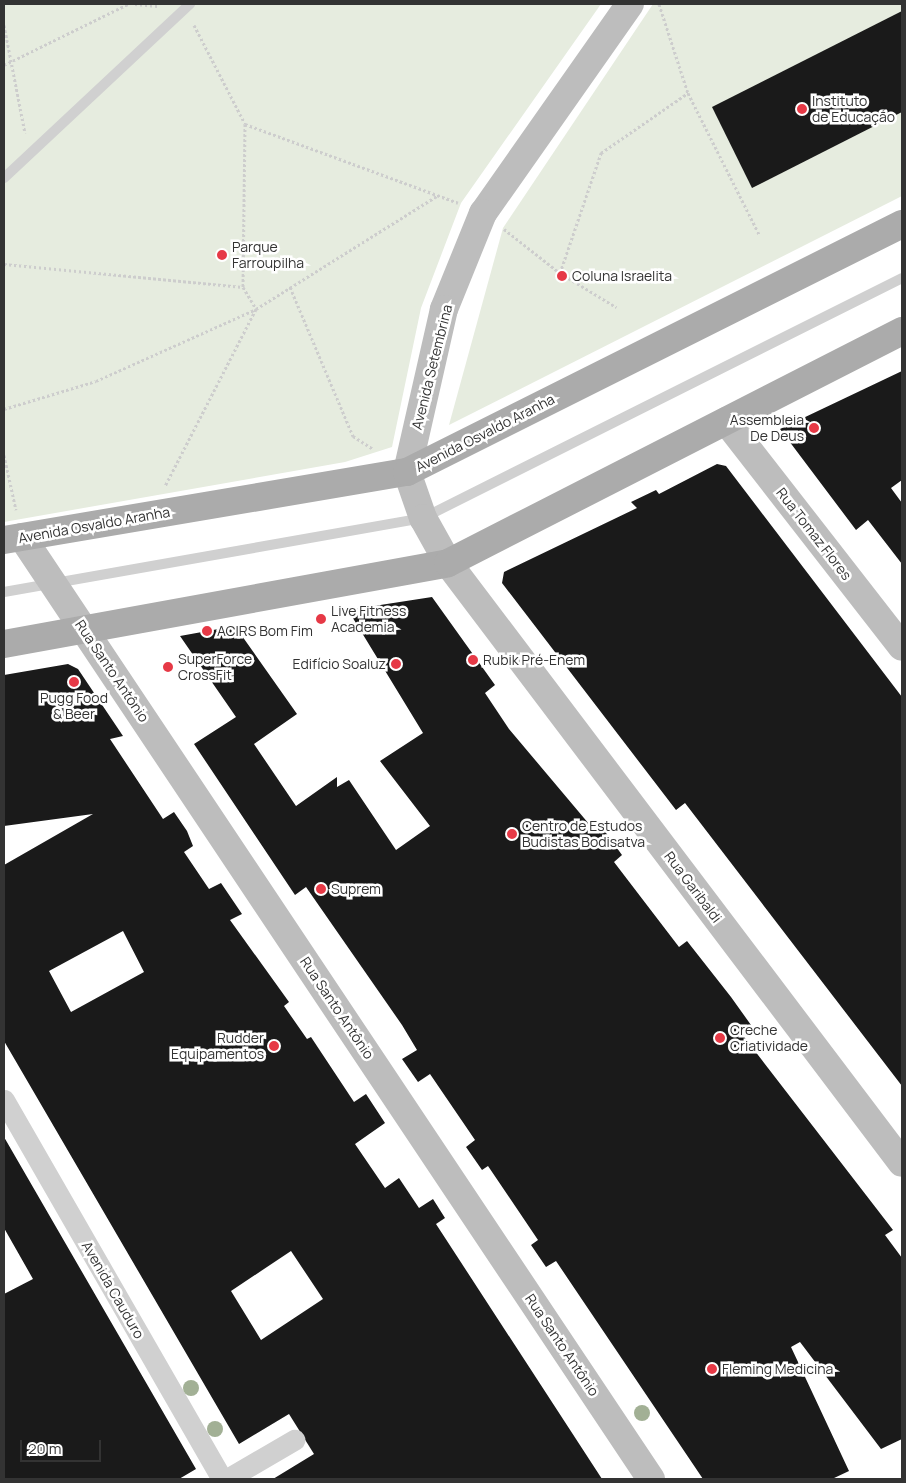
<!DOCTYPE html>
<meta charset="utf-8">
<style>
body{margin:0}
#map{position:relative;width:906px;height:1483px;overflow:hidden;background:#fff;font-family:Manrope,sans-serif}
div>[style]{position:absolute}
.green>*{inset:0;background:#e6ecdf}
.building>*{inset:0;background:#1a1a1a}
.path>*{height:3px;margin-top:-1.5px;transform-origin:0;background:repeating-linear-gradient(90deg,#cdcdcd 0 2.5px,transparent 0 5px)}
.lane>*{height:10px;margin:-5px;padding:0 5px;transform-origin:5px;border-radius:5px;background:#d0d0d0}
.street>*{height:21px;margin:-10.5px;padding:0 10.5px;transform-origin:10.5px;border-radius:10.5px;background:#d0d0d0}
.secondary>*{height:28px;margin:-14px;padding:0 14px;transform-origin:14px;border-radius:14px;background:#bdbdbd}
.primary>*{height:28px;margin:-14px;padding:0 14px;transform-origin:14px;border-radius:14px;background:#ababab}
.trees>*{width:16px;height:16px;margin:-8px;border-radius:50%;background:#a2b095}
.dots>*{width:14px;height:14px;translate:-50% -50%;box-sizing:border-box;border:2px solid #fff;border-radius:50%}
span{translate:-50% -50%;white-space:nowrap;text-align:center;line-height:1.15;-webkit-text-stroke:5px #fff;paint-order:stroke}
.poi-label{font-size:14px;color:#333}
.left{translate:0 -50%;text-align:left}
.right{translate:-100% -50%;text-align:right}
.street-label{font-size:14px;color:#333}
.frame{position:absolute;inset:0;border:5px solid #333;pointer-events:none}
.scale{position:absolute;left:20px;top:1440px;width:81px;height:22px;box-sizing:border-box;border:2px solid #333;border-top:0;padding-left:6px;font-size:15px;line-height:18px;white-space:nowrap;color:#333;-webkit-text-stroke:4px #fff;paint-order:stroke}
</style>
<div id="map">
<div class="green">
<i style="clip-path:polygon(4px 4px,601px 4px,461px 203px,421px 308px,392px 447px,345px 462px,4px 522px)"></i>
<i style="clip-path:polygon(653px 4px,902px 4px,902px 196px,449px 425px,503px 228px)"></i>
</div>
<div class="building">
<i style="clip-path:polygon(902px 11px,902px 112px,752px 188px,712px 107px)"></i>
<i style="clip-path:polygon(902px 371px,902px 480px,891px 488px,902px 503px,902px 564px,868px 520px,856px 530px,780px 429px)"></i>
<i style="clip-path:polygon(717px 464px,726px 466px,902px 697px,902px 1086px,685px 803px,676px 810px,502px 583px,504px 572px,637px 508px,631px 502px,656px 490px,659px 494px)"></i>
<i style="clip-path:polygon(432px 597px,495px 685px,485px 693px,509px 729px,589px 824px,596px 819px,622px 855px,614px 862px,679px 947px,687px 941px,731px 997px,751px 1025px,741px 1033px,893px 1230px,885px 1235px,902px 1258px,902px 1439px,881px 1449px,800px 1342px,791px 1347px,849px 1471px,832px 1479px,703px 1479px,556px 1261px,546px 1267px,531px 1245px,538px 1240px,488px 1166px,482px 1170px,466px 1147px,475px 1140px,430px 1074px,418px 1082px,402px 1059px,417px 1050px,402px 1025px,306px 887px,295px 895px,194px 744px,236px 717px,180px 636px,235px 626px,297px 714px,254px 744px,296px 806px,337px 777px,337px 787px,349px 780px,396px 850px,430px 826px,380px 761px,423px 733px,348px 610px)"></i>
<i style="clip-path:polygon(evenodd,68px 664px,78px 669px,123px 736px,110px 739px,163px 819px,174px 812px,187px 831px,193px 846px,184px 852px,209px 889px,221px 883px,242px 914px,230px 920px,289px 1002px,284px 1006px,307px 1039px,311px 1037px,354px 1102px,366px 1094px,385px 1123px,355px 1144px,385px 1188px,399px 1178px,419px 1208px,433px 1199px,445px 1218px,436px 1224px,602px 1479px,273px 1479px,314px 1454px,289px 1414px,239px 1444px,4px 1041px,4px 865px,93px 814px,4px 826px,4px 675px,68px 664px,123px 931px,144px 972px,71px 1012px,49px 971px,123px 931px,68px 664px,291px 1251px,323px 1299px,261px 1340px,231px 1291px,291px 1251px)"></i>
<i style="clip-path:polygon(4px 1137px,196px 1469px,179px 1479px,4px 1479px,4px 1294px,33px 1279px,4px 1228px)"></i>
</div>
<div class="path">
<i style="left:135px;top:4px;width:25px;rotate:5deg"></i>
<i style="left:659px;top:4px;width:94px;rotate:72deg"></i>
<i style="left:688px;top:93px;width:158px;rotate:63.3deg"></i>
<i style="left:4px;top:25px;width:110px;rotate:79deg"></i>
<i style="left:194px;top:25px;width:111px;rotate:62.7deg"></i>
<i style="left:245px;top:124px;width:163px;rotate:90.7deg"></i>
<i style="left:4px;top:65px;width:138px;rotate:-26.2deg"></i>
<i style="left:245px;top:124px;width:227px;rotate:20.3deg"></i>
<i style="left:504px;top:229px;width:71px;rotate:38.2deg"></i>
<i style="left:560px;top:273px;width:66px;rotate:31.3deg"></i>
<i style="left:4px;top:264px;width:240px;rotate:5.5deg"></i>
<i style="left:243px;top:287px;width:26px;rotate:59deg"></i>
<i style="left:256px;top:309px;width:199px;rotate:117.2deg"></i>
<i style="left:560px;top:273px;width:127px;rotate:-71.1deg"></i>
<i style="left:601px;top:153px;width:106px;rotate:-34.6deg"></i>
<i style="left:290px;top:287px;width:162px;rotate:67.1deg"></i>
<i style="left:353px;top:436px;width:24px;rotate:33deg"></i>
<i style="left:4px;top:409px;width:96px;rotate:-16.9deg"></i>
<i style="left:96px;top:381px;width:175px;rotate:-24.2deg"></i>
<i style="left:256px;top:309px;width:213px;rotate:-32deg"></i>
<i style="left:4px;top:455px;width:56px;rotate:77.7deg"></i>
</div>
<div class="lane">
<i style="left:4px;top:178px;width:255px;rotate:-43.1deg"></i>
<i style="left:4px;top:592px;width:425px;rotate:-10deg"></i>
<i style="left:423px;top:518px;width:536px;rotate:-26.61deg"></i>
</div>
<div class="street">
<i style="left:4px;top:1100px;width:437px;rotate:60.1deg"></i>
<i style="left:227px;top:1479px;width:78px;rotate:-30.2deg"></i>
</div>
<div class="secondary">
<i style="left:630px;top:4px;width:256px;rotate:125.1deg"></i>
<i style="left:483px;top:213px;width:104px;rotate:112.1deg"></i>
<i style="left:444px;top:309px;width:167px;rotate:102.8deg"></i>
<i style="left:407px;top:472px;width:49px;rotate:70.8deg"></i>
<i style="left:423px;top:518px;width:51px;rotate:60.9deg"></i>
<i style="left:448px;top:563px;width:752px;rotate:52.89deg"></i>
<i style="left:726px;top:421px;width:286px;rotate:52.1deg"></i>
<i style="left:22px;top:537px;width:1133px;rotate:56.27deg"></i>
</div>
<div class="primary">
<i style="left:4px;top:540px;width:409px;rotate:-9.6deg"></i>
<i style="left:407px;top:472px;width:554px;rotate:-26.61deg"></i>
<i style="left:4px;top:644px;width:451px;rotate:-10.3deg"></i>
<i style="left:448px;top:563px;width:510px;rotate:-27.07deg"></i>
</div>
<div class="trees">
<i style="left:191px;top:1388px"></i>
<i style="left:642px;top:1413px"></i>
<i style="left:215px;top:1429px"></i>
</div>
<div class="dots">
<i style="left:802px;top:109px;background:#e63946"></i>
<i style="left:222px;top:255px;background:#e63946"></i>
<i style="left:562px;top:276px;background:#e63946"></i>
<i style="left:814px;top:428px;background:#e63946"></i>
<i style="left:321px;top:619px;background:#e63946"></i>
<i style="left:207px;top:631px;background:#e63946"></i>
<i style="left:473px;top:660px;background:#e63946"></i>
<i style="left:396px;top:664px;background:#e63946"></i>
<i style="left:168px;top:667px;background:#e63946"></i>
<i style="left:74px;top:682px;background:#e63946"></i>
<i style="left:512px;top:834px;background:#e63946"></i>
<i style="left:321px;top:889px;background:#e63946"></i>
<i style="left:720px;top:1038px;background:#e63946"></i>
<i style="left:274px;top:1046px;background:#e63946"></i>
<i style="left:712px;top:1369px;background:#e63946"></i>
</div>
<div class="poi-label">
<span class="left" style="left:812px;top:109px">Instituto<br>de Educação</span>
<span class="left" style="left:232px;top:255px">Parque<br>Farroupilha</span>
<span class="left" style="left:572px;top:276px">Coluna Israelita</span>
<span class="right" style="left:804px;top:428px">Assembleia<br>De Deus</span>
<span class="left" style="left:331px;top:619px">Live Fitness<br>Academia</span>
<span class="left" style="left:217px;top:631px">ACIRS Bom Fim</span>
<span class="left" style="left:178px;top:667px">SuperForce<br>CrossFit</span>
<span class="left" style="left:483px;top:660px">Rubik Pré-Enem</span>
<span class="right" style="left:386px;top:664px">Edifício Soaluz</span>
<span style="left:74px;top:706px">Pugg Food<br>&amp; Beer</span>
<span class="left" style="left:522px;top:834px">Centro de Estudos<br>Budistas Bodisatva</span>
<span class="left" style="left:331px;top:889px">Suprem</span>
<span class="left" style="left:730px;top:1038px">Creche<br>Criatividade</span>
<span class="right" style="left:264px;top:1046px">Rudder<br>Equipamentos</span>
<span class="left" style="left:722px;top:1369px">Fleming Medicina</span>
</div>
<div class="street-label">
<span style="left:432px;top:367px;rotate:-76deg">Avenida Setembrina</span>
<span style="left:485px;top:433px;rotate:-27deg">Avenida Osvaldo Aranha</span>
<span style="left:94px;top:525px;rotate:-10deg">Avenida Osvaldo Aranha</span>
<span style="left:814px;top:534px;rotate:52deg">Rua Tomaz Flores</span>
<span style="left:112px;top:671px;rotate:56deg">Rua Santo Antônio</span>
<span style="left:693px;top:887px;rotate:53deg">Rua Garibaldi</span>
<span style="left:337px;top:1008px;rotate:56deg">Rua Santo Antônio</span>
<span style="left:113px;top:1290px;rotate:60deg">Avenida Cauduro</span>
<span style="left:562px;top:1345px;rotate:56deg">Rua Santo Antônio</span>
</div>
<div class="frame"></div>
<div class="scale">20 m</div>
</div>
